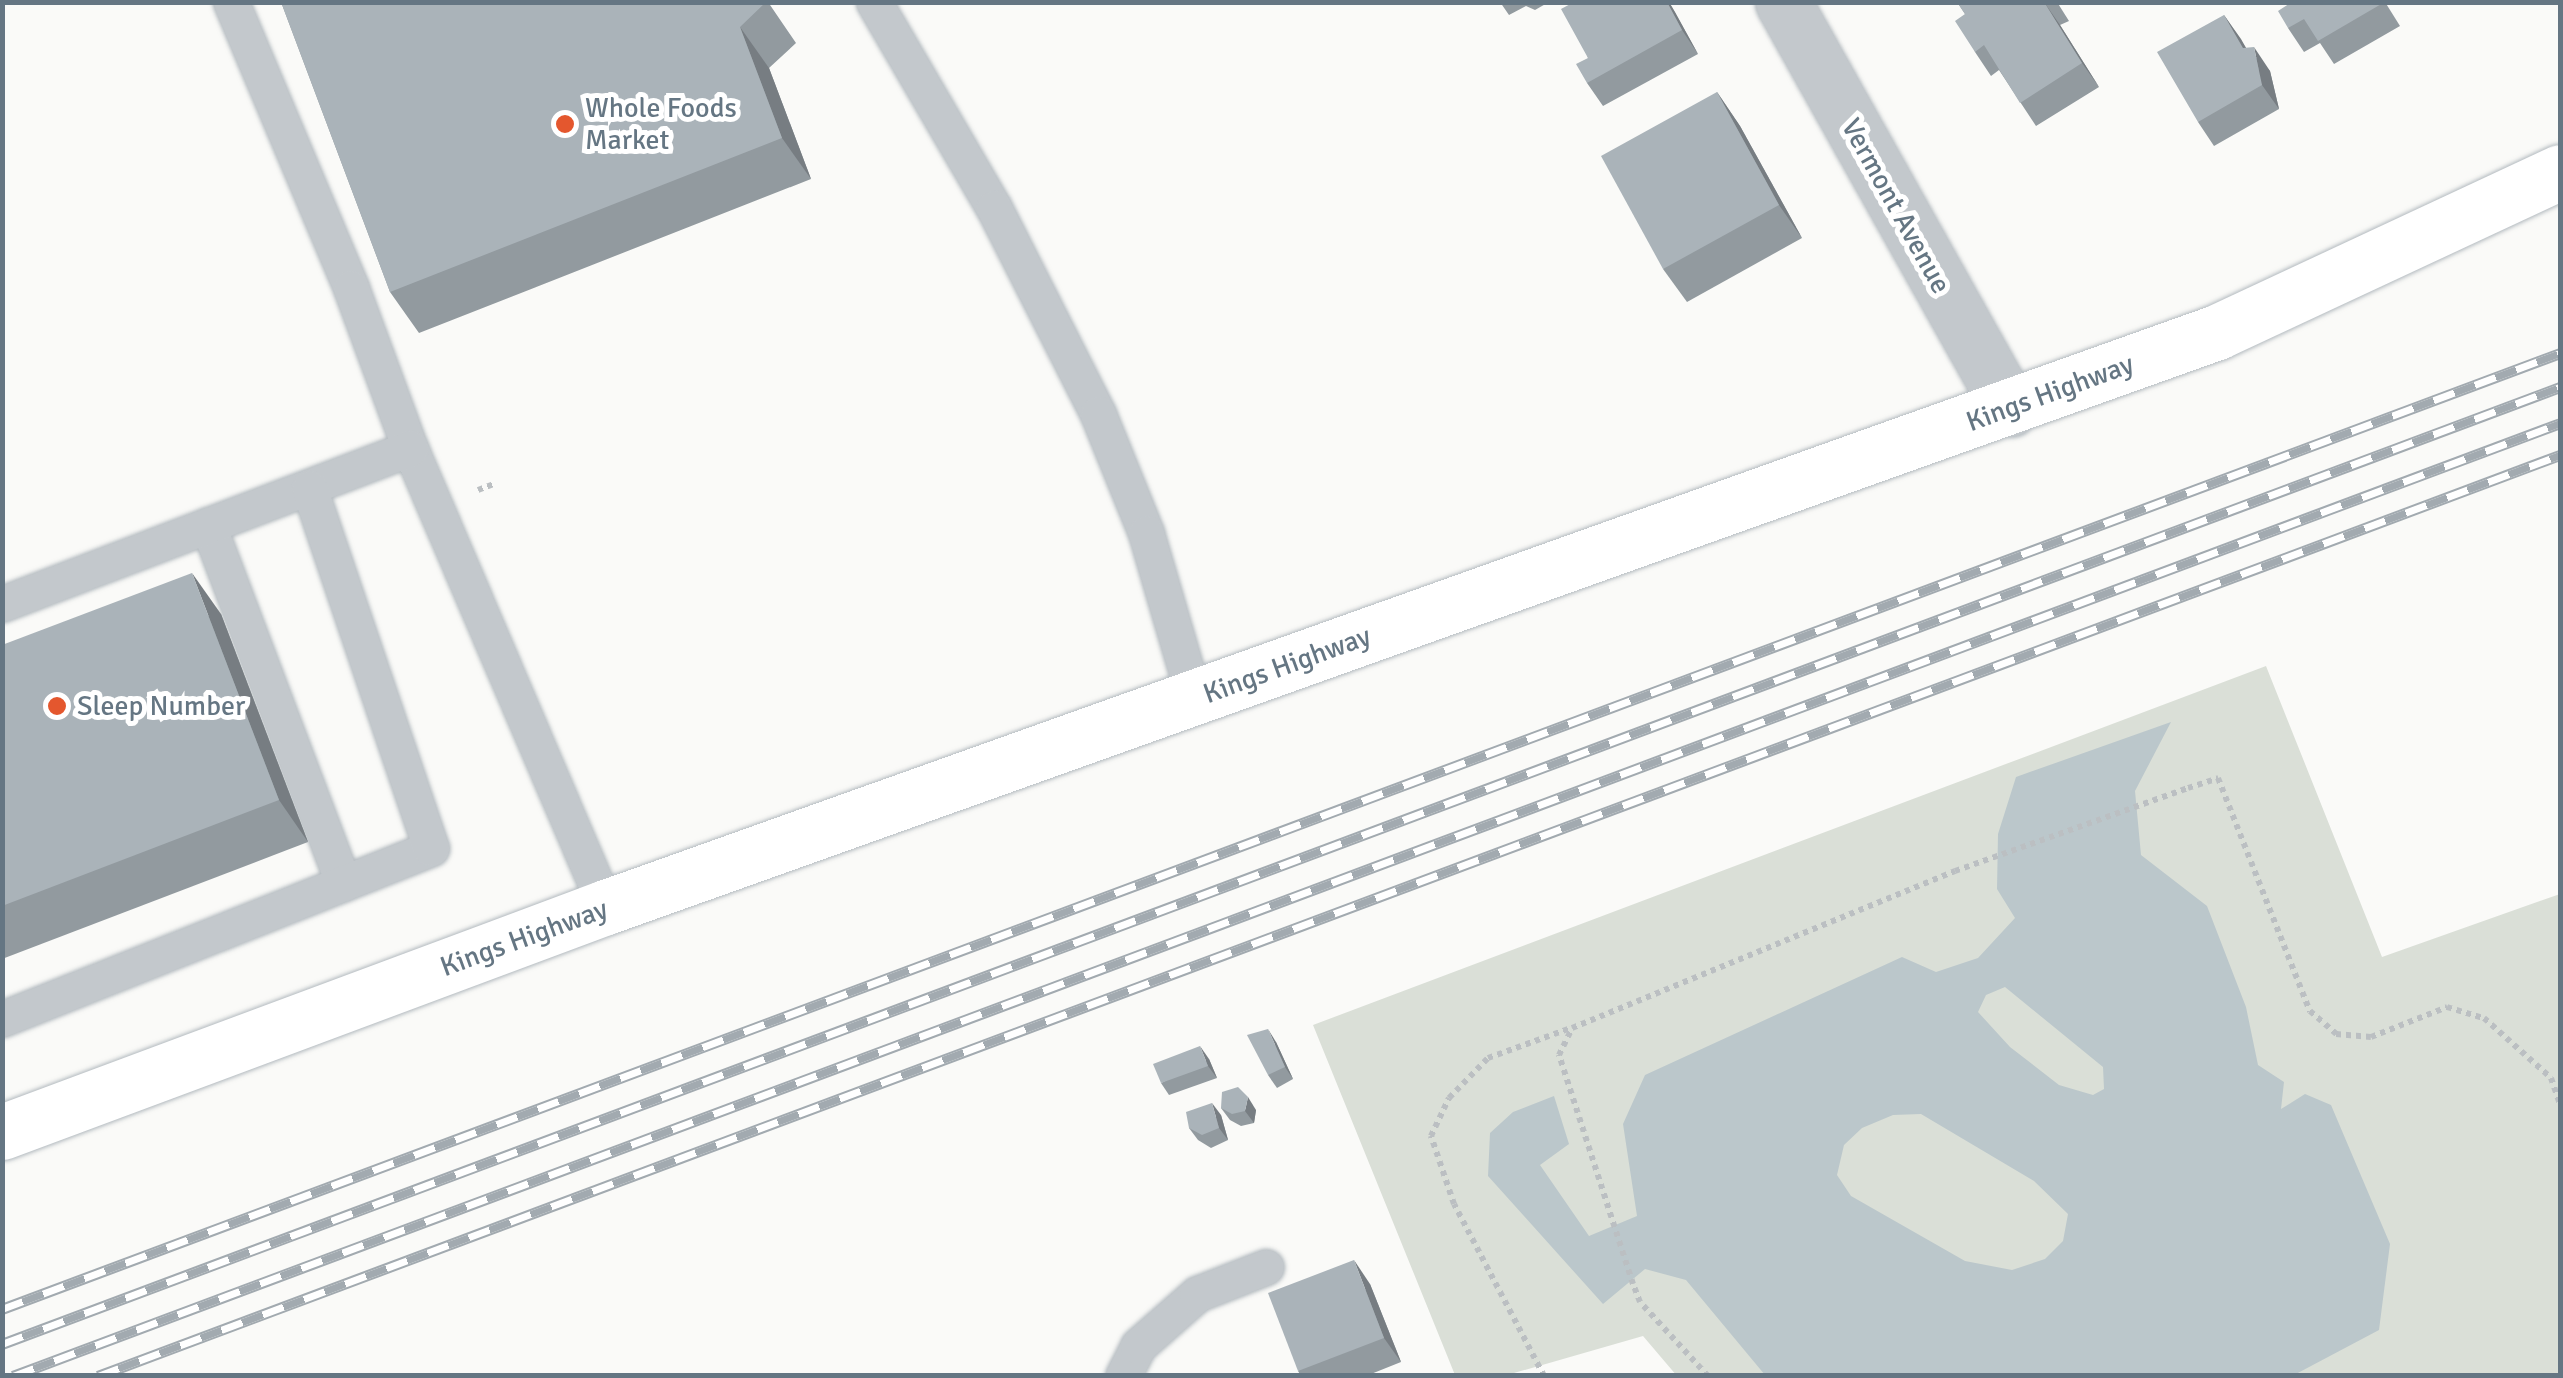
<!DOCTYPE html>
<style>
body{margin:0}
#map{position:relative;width:2563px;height:1378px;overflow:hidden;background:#fafaf8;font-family:Signika,sans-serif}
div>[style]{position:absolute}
.green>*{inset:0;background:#dadfd7}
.water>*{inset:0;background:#bbc7cb}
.path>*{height:6px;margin-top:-3px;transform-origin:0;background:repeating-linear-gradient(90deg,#bbbfc2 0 5px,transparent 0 10px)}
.roads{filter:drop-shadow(0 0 2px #b3babf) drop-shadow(0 0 2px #b3babf)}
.lane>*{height:35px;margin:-17.5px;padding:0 17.5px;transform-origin:17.5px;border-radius:17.5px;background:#c3c8cc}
.street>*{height:55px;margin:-27.5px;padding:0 27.5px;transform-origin:27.5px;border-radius:27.5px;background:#c3c8cc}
.secondary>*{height:55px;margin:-27.5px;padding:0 27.5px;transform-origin:27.5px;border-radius:27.5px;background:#fff}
.rail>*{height:11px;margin-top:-5.5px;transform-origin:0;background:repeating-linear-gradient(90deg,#fff 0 22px,#a2aab0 0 44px);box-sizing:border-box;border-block:2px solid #a2aab0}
.wall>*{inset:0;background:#929a9f}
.shaded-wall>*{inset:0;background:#777d82}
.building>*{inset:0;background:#aab3b9}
.dots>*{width:28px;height:28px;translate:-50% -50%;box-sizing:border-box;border:5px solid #fff;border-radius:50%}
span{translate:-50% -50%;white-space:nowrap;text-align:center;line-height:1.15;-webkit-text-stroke:10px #fff;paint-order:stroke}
.poi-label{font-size:28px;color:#657683}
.left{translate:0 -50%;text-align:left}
.street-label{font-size:28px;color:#657683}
.frame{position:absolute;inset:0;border:5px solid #657683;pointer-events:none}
</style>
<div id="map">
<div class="green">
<i style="clip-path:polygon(2266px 666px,2382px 957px,2560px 894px,2560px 1375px,1677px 1376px,1643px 1336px,1507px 1375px,1455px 1375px,1313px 1025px)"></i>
</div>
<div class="water">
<i style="clip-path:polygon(evenodd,2171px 722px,2135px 791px,2141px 855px,2207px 906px,2246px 1007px,2258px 1065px,2284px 1082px,2281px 1109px,2305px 1094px,2331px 1105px,2390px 1244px,2379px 1330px,2294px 1375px,1765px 1375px,1686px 1280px,1645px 1269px,1603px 1304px,1488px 1176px,1490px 1133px,1513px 1112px,1554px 1096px,1569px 1144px,1540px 1165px,1589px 1236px,1637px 1216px,1623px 1124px,1645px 1075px,1902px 957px,1936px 972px,1978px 958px,2015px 918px,1997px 889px,1998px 834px,2016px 777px,2171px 722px,2005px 987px,2103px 1067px,2104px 1089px,2093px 1095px,2059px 1085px,2010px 1047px,1978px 1012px,1986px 995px,2005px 987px,2171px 722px,1921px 1114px,2034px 1181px,2068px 1214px,2063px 1241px,2045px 1259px,2012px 1270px,1965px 1261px,1851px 1196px,1837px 1175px,1844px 1145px,1862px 1128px,1893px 1115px,1921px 1114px)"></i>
</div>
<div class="path">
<i style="left:478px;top:490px;width:19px;rotate:-21deg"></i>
<i style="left:1544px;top:1376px;width:194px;rotate:-117.6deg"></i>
<i style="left:1454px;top:1204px;width:72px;rotate:-108.7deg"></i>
<i style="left:1431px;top:1136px;width:42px;rotate:-64.7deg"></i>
<i style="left:1449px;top:1098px;width:56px;rotate:-45.7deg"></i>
<i style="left:1488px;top:1058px;width:88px;rotate:-19.9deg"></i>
<i style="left:1708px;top:1376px;width:100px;rotate:-132.6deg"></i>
<i style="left:1640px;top:1302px;width:19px;rotate:-111deg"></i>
<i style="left:1633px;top:1284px;width:241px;rotate:-107.9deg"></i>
<i style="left:1559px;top:1055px;width:30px;rotate:-64deg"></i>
<i style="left:1572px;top:1028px;width:414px;rotate:-22.3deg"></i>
<i style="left:1955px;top:871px;width:247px;rotate:-19.6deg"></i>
<i style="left:2188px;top:788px;width:32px;rotate:-18deg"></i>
<i style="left:2218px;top:778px;width:251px;rotate:68.5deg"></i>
<i style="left:2310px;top:1011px;width:35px;rotate:41deg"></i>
<i style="left:2336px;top:1034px;width:35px;rotate:5deg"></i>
<i style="left:2371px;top:1037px;width:82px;rotate:-21.5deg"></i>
<i style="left:2447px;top:1007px;width:39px;rotate:17deg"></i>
<i style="left:2484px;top:1018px;width:90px;rotate:41.8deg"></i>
<i style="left:2551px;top:1078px;width:28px;rotate:71deg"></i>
</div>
<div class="roads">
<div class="lane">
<i style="left:231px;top:2px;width:310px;rotate:67.2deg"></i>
<i style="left:351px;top:288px;width:171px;rotate:69.8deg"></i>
<i style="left:410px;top:448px;width:499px;rotate:66.9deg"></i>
<i style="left:874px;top:2px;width:238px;rotate:59.8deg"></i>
<i style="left:994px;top:208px;width:231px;rotate:63.2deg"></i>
<i style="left:1098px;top:414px;width:128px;rotate:68deg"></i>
<i style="left:1146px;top:533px;width:171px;rotate:73.7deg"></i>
<i style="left:208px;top:525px;width:383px;rotate:69.3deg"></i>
<i style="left:2px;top:604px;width:437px;rotate:-20.9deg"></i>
<i style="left:2px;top:1019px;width:462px;rotate:-21.7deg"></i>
<i style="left:431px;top:848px;width:380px;rotate:-108.7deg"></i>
<i style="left:1123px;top:1376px;width:34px;rotate:-63deg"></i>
<i style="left:1138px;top:1346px;width:79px;rotate:-41.4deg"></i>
<i style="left:1197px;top:1294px;width:74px;rotate:-21.4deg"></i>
</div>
<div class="street">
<i style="left:1783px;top:2px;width:466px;rotate:60.8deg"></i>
</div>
<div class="secondary">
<i style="left:2px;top:1132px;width:645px;rotate:-20.43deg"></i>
<i style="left:606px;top:907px;width:1711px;rotate:-19.64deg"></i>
<i style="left:2217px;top:332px;width:378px;rotate:-25deg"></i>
</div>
</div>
<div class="rail">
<i style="left:2px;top:1309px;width:2731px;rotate:-20.49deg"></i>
<i style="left:2px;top:1344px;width:2731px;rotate:-20.51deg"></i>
<i style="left:13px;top:1376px;width:2719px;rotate:-20.51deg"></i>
<i style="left:98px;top:1376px;width:2629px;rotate:-20.51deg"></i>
</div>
<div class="wall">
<i style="clip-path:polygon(281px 2px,768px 2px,796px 43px,769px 68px,811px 179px,419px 333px,390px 292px)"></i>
<i style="clip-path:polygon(1500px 2px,1549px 2px,1535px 10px,1526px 6px,1509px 15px)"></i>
<i style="clip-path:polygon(1574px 2px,1669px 2px,1698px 54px,1603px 106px,1587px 83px,1588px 58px)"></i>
<i style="clip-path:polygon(1957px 2px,2057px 2px,2069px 21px,2060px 25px,2099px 87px,2036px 126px,1999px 70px,1991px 76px,1975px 52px,1965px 14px)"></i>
<i style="clip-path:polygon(2292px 2px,2385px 2px,2400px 26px,2334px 64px,2320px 43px,2304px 52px,2288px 28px)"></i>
<i style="clip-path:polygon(2224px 15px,2246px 48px,2270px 71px,2279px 109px,2214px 146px,2198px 122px)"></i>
<i style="clip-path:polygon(1717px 92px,1740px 126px,1802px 238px,1687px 302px,1663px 269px)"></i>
<i style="clip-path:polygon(221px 614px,308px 842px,2px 959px,2px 645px)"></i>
<i style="clip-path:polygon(1276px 1042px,1293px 1079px,1277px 1088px,1268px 1075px)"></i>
<i style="clip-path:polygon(1209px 1059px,1217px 1078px,1169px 1095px,1161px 1083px)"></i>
<i style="clip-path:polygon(1221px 1108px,1256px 1110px,1254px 1123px,1241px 1126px,1230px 1120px)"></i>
<i style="clip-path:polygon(1221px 1115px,1228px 1140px,1211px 1148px,1198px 1140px,1189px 1128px)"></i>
<i style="clip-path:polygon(1370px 1284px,1401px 1362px,1366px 1376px,1301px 1376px,1298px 1371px)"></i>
</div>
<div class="shaded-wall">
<i style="clip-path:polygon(1667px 2px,1669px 2px,1675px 12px,1698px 54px,1682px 30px)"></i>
<i style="clip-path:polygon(2044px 2px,2060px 25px,2099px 87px,2082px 63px)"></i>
<i style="clip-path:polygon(2224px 15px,2241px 39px,2259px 71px,2254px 47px,2270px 71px,2279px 109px,2262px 85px)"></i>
<i style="clip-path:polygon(740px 27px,769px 68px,811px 179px,782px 138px)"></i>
<i style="clip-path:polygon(1717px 92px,1740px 126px,1802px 238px,1779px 205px)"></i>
<i style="clip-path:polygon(192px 573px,221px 614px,308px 842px,279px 800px)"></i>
<i style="clip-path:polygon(1268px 1029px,1276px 1042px,1293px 1079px,1285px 1067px)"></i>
<i style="clip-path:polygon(1200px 1046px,1209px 1059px,1217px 1078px,1208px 1066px)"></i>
<i style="clip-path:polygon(1248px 1097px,1256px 1110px,1254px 1123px,1245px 1111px)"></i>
<i style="clip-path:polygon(1212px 1103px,1221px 1115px,1228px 1140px,1219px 1128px)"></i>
<i style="clip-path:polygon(1354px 1260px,1370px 1284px,1401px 1362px,1384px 1338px)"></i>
</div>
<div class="building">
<i style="clip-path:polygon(281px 2px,766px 2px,740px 27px,782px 138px,390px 292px)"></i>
<i style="clip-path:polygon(1574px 2px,1667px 2px,1682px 30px,1587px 83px,1576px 64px,1588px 58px,1561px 9px)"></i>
<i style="clip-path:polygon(1957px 2px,2044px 2px,2082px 63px,2020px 103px,1984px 45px,1975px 52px,1955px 21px,1965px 14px)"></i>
<i style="clip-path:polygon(2292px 2px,2383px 2px,2383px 3px,2318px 41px,2304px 19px,2288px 28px,2278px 11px)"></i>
<i style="clip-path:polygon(2224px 15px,2243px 48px,2254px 47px,2262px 85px,2198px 122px,2157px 52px)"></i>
<i style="clip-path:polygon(1717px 92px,1779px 205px,1663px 269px,1601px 156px)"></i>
<i style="clip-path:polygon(192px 573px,279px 800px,2px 906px,2px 645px)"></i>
<i style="clip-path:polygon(1268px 1029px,1285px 1067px,1268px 1075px,1247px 1035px)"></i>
<i style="clip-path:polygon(1200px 1046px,1208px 1066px,1161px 1083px,1153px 1064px)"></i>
<i style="clip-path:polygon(1238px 1087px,1248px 1097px,1245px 1111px,1232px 1114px,1221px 1108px,1222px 1092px)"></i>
<i style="clip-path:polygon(1212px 1103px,1219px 1128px,1202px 1135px,1189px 1128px,1186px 1112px)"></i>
<i style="clip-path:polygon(1354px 1260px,1384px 1338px,1298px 1371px,1268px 1293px)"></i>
</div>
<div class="dots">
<i style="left:565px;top:124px;background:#e4572e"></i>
<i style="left:57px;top:706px;background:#e4572e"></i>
</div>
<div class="poi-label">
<span class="left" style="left:585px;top:124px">Whole Foods<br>Market</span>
<span class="left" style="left:77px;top:706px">Sleep Number</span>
</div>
<div class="street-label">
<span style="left:1896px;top:206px;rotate:61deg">Vermont Avenue</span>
<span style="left:2050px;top:393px;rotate:-20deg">Kings Highway</span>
<span style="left:1287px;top:665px;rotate:-20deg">Kings Highway</span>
<span style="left:524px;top:938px;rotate:-20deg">Kings Highway</span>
</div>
<div class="frame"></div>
</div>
